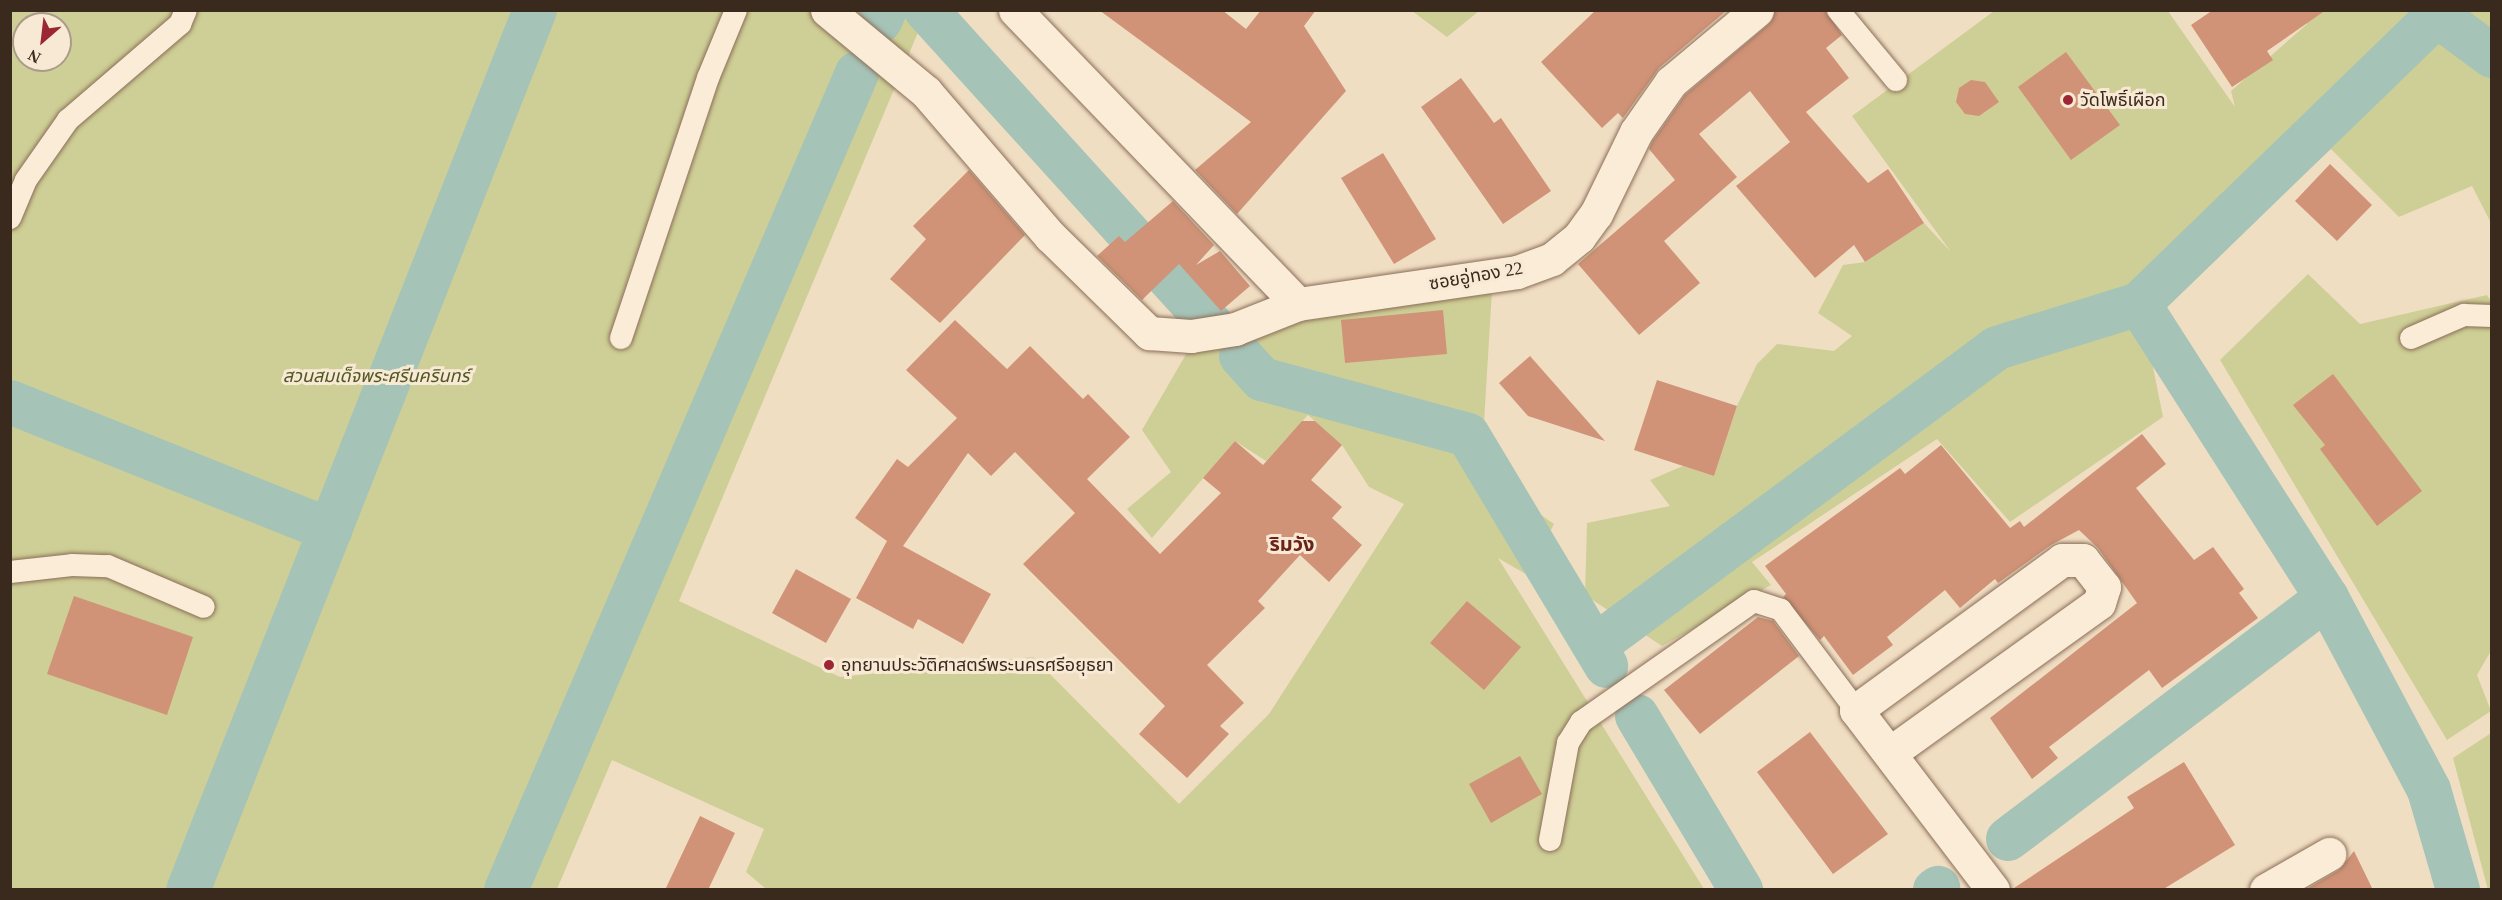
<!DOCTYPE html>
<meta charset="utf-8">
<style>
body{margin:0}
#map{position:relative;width:2502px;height:900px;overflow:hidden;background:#f0dec3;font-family:"Times New Roman","Noto Sans Thai",serif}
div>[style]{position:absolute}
.green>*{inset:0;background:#cecf96}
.canal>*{height:44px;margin:-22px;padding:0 22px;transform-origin:22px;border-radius:22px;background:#a5c3b7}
.building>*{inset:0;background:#d09377}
.roads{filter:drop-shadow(0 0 2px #8b6e59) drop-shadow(0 0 2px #8b6e59)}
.lane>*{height:22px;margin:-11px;padding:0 11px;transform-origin:11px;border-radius:11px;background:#faecd7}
.street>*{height:33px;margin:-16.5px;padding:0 16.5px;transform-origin:16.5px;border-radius:16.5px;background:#faecd7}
.dots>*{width:16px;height:16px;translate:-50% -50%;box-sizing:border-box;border:3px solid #f7e9d3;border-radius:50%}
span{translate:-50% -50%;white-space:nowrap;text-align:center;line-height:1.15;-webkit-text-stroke:6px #f7e9d3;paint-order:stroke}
.poi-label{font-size:18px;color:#3a291d}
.left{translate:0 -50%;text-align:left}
.street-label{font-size:18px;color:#3a291d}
.park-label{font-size:18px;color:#505823;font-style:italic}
.neighbourhood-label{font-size:20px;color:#69231b;font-weight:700}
.frame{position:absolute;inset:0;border:12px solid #3a291d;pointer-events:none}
.north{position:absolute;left:12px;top:12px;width:60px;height:60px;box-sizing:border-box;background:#f7e9d3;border:2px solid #ab9c8a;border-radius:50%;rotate:208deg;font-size:16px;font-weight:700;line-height:24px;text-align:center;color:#3a291d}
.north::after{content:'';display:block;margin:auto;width:21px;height:27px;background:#9d2633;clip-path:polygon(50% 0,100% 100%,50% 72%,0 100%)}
</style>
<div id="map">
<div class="green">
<i style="clip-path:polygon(evenodd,10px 11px,927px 11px,679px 601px,840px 677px,1033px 657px,1179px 804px,1269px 714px,1404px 504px,1369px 487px,1342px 445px,1308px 415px,1266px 461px,1235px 441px,1152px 538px,1127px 509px,1171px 472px,1142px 430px,1192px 344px,1335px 303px,1492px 290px,1481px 473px,1554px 524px,1529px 576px,1498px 558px,1704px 889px,766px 889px,746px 872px,764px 829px,612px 760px,557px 889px,11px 889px,10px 11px,24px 24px,60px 24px,60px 60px,24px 60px,24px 24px)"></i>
<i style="clip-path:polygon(1412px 11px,1479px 11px,1447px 37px)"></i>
<i style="clip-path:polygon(1994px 11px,2168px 11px,2235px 107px,2231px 91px,2307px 24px,2301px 11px,2491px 11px,2491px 223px,2472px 186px,2399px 217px,2331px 149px,2214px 257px,2150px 272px,2146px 332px,2163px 417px,2010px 522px,1937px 439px,1752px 562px,1771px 585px,1662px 646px,1585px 595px,1587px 523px,1670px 506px,1650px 480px,1683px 466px,1714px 476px,1737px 406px,1757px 364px,1777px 344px,1834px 351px,1852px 336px,1818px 313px,1843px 265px,1865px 262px,1924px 223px,1951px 252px,1852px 116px)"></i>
<i style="clip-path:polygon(2308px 274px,2360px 324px,2487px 295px,2492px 303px,2492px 649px,2477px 675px,2491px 711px,2447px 740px,2220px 360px)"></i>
<i style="clip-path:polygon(2491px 733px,2492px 889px,2488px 890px,2453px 758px)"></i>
</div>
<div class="canal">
<i style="left:926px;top:10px;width:425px;rotate:47.8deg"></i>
<i style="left:2430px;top:10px;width:77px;rotate:36.6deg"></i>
<i style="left:880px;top:21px;width:12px;rotate:-66deg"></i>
<i style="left:2139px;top:304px;width:349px;rotate:57.4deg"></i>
<i style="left:2327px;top:598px;width:217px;rotate:62deg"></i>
<i style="left:2429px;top:790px;width:104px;rotate:73.8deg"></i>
<i style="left:1241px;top:356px;width:31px;rotate:48deg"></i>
<i style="left:1262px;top:379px;width:213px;rotate:15.2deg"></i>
<i style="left:1468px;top:435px;width:269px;rotate:59.1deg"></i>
<i style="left:10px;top:402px;width:345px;rotate:21.8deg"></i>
<i style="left:330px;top:530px;width:387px;rotate:111.5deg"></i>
<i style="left:330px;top:530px;width:559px;rotate:-68.48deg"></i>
<i style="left:1595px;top:646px;width:500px;rotate:-36.55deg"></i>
<i style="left:1997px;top:348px;width:149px;rotate:-17.2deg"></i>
<i style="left:2139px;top:304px;width:412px;rotate:-44.1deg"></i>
<i style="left:1637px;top:716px;width:203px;rotate:59.1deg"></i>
<i style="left:2008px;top:839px;width:400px;rotate:-37.1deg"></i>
<i style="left:506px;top:890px;width:889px;rotate:-66.75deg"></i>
<i style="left:1935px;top:890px;width:4px;rotate:-34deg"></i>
</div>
<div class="building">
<i style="clip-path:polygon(1099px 10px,1222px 10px,1246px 29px,1261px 10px,1316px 10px,1304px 26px,1346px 91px,1237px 214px,1195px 170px,1251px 122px)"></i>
<i style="clip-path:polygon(1596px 10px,1727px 10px,1659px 68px,1623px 118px,1618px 113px,1602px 128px,1541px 62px)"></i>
<i style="clip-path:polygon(1775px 10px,1825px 10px,1842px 35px,1826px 48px,1849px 78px,1806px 112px,1868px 183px,1888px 169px,1924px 223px,1865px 262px,1854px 245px,1815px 278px,1736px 186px,1790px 142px,1750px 91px,1699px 134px,1737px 177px,1664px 241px,1700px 283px,1639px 335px,1578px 264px,1675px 180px,1649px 149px,1652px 142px,1685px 95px,1769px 24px)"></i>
<i style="clip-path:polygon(2213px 10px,2326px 10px,2267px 51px,2273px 60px,2232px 87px,2191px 25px)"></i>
<i style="clip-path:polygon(2066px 52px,2120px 125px,2071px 160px,2018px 87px)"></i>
<i style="clip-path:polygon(1461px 78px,1494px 123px,1501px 118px,1551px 191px,1503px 224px,1421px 107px)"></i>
<i style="clip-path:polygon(1971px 80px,1985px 82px,1999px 102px,1979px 116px,1965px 114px,1956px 102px,1959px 88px)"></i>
<i style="clip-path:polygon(1383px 153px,1436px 239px,1394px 264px,1341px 178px)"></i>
<i style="clip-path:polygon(2330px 164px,2372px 205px,2337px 241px,2295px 201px)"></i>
<i style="clip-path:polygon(969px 170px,1025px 235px,940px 323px,890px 279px,926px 239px,913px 226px)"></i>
<i style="clip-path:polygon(1173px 201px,1214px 245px,1196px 265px,1220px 251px,1250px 286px,1221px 311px,1179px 264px,1142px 300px,1097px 256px,1119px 236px,1125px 242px)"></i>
<i style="clip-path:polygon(1443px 310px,1447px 354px,1345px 363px,1341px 320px)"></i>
<i style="clip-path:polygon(955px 320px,1007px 369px,1030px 346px,1083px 399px,1088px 394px,1130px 437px,1087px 479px,1160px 554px,1221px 493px,1203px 478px,1235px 441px,1263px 465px,1302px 421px,1315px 421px,1342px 445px,1311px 480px,1342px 507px,1332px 518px,1362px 545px,1329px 582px,1300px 555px,1258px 601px,1265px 608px,1207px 665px,1244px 703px,1220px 726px,1229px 734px,1187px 778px,1139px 734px,1165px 706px,1023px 564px,1075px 513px,1015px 452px,991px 476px,968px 453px,903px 546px,991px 594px,963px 644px,918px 619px,913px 629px,856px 598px,887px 541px,855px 518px,897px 459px,908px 467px,957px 418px,906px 370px)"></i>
<i style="clip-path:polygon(1530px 356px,1605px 441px,1528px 416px,1499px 383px)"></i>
<i style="clip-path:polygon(2333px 374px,2422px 491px,2377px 526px,2320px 449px,2325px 445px,2293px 405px)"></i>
<i style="clip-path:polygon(1657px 380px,1737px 406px,1714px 476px,1634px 450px)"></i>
<i style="clip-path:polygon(2142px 434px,2166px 464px,2136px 488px,2194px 560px,2213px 547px,2244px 589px,2239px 593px,2258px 618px,2162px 688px,2149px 670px,2049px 747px,2058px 758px,2032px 779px,1990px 718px,2137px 603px,2098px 548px,2079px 530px,2051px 545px,1998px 583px,1995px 579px,1960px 608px,1945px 590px,1887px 637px,1893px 645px,1853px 675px,1824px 636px,1820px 640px,1783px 597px,1786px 594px,1765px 566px,1900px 468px,1905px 474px,1941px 445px,2010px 528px,2020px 521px,2024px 527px)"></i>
<i style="clip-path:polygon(796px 569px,851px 599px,826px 643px,772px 613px)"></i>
<i style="clip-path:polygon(74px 596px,193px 637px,167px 715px,47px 674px)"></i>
<i style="clip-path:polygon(1467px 601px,1521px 647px,1484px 690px,1430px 643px)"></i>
<i style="clip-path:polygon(1758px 617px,1773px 621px,1799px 656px,1700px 734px,1664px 690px)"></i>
<i style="clip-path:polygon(1810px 732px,1888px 834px,1833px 874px,1757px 772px)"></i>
<i style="clip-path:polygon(1520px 756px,1542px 794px,1491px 823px,1469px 784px)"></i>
<i style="clip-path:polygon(2184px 762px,2235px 845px,2162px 890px,2011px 890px,2134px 808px,2127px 797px)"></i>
<i style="clip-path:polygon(700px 816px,735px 833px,708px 890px,665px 890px)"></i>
<i style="clip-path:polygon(2354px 851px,2373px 890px,2305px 890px,2339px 870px)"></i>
</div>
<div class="roads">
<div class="lane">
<i style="left:1838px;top:10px;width:91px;rotate:50.4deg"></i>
<i style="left:10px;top:218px;width:41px;rotate:-67.2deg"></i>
<i style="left:26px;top:180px;width:73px;rotate:-55deg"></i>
<i style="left:68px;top:120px;width:148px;rotate:-40.6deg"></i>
<i style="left:180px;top:24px;width:15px;rotate:-67deg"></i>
<i style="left:621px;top:338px;width:274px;rotate:-71.5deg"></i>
<i style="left:708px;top:78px;width:74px;rotate:-67.6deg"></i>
<i style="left:2411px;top:338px;width:58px;rotate:-23.5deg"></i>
<i style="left:2464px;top:315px;width:28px;rotate:2deg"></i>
<i style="left:10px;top:572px;width:62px;rotate:-6.4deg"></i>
<i style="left:72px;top:565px;width:36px;rotate:2deg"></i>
<i style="left:108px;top:566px;width:104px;rotate:23.1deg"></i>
<i style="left:1550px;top:840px;width:99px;rotate:-79.5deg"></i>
<i style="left:1568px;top:743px;width:25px;rotate:-58deg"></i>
<i style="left:1581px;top:722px;width:211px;rotate:-35deg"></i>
<i style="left:1754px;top:601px;width:28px;rotate:18deg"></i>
<i style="left:1781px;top:610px;width:125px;rotate:53.1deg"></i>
</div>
<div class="street">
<i style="left:827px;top:10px;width:129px;rotate:39.6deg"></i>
<i style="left:926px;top:92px;width:190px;rotate:49.3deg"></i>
<i style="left:1050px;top:236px;width:139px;rotate:44.4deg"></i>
<i style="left:1149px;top:333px;width:42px;rotate:4.1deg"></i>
<i style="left:1191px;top:336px;width:45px;rotate:-9deg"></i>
<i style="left:1235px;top:329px;width:68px;rotate:-21.6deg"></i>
<i style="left:1298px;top:304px;width:221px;rotate:-8.3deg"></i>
<i style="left:1517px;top:272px;width:37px;rotate:-20deg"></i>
<i style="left:1552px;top:259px;width:35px;rotate:-39deg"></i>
<i style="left:1579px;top:237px;width:29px;rotate:-54deg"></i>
<i style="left:1596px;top:214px;width:91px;rotate:-64deg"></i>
<i style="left:1636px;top:132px;width:61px;rotate:-55deg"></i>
<i style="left:1671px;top:82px;width:112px;rotate:-39.9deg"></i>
<i style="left:1015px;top:10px;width:408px;rotate:46.1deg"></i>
<i style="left:1890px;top:753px;width:257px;rotate:-35.7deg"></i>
<i style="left:2099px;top:603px;width:17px;rotate:-73deg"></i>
<i style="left:2104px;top:587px;width:34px;rotate:-128deg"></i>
<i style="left:2083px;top:560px;width:21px;rotate:180deg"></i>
<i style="left:2062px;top:560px;width:255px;rotate:143.9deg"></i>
<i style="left:1856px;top:710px;width:226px;rotate:52.7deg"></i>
<i style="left:2266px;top:890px;width:73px;rotate:-29.7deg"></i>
</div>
</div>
<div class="dots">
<i style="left:2068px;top:100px;background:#9d2633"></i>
<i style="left:829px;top:665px;background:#9d2633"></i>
</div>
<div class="poi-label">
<span class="left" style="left:2080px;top:100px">วัดโพธิ์เผือก</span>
<span class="left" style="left:841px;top:665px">อุทยานประวัติศาสตร์พระนครศรีอยุธยา</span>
</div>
<div class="street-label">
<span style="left:1476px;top:276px;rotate:-10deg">ซอยอู่ทอง 22</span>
</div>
<div class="park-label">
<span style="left:376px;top:376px">สวนสมเด็จพระศรีนครินทร์</span>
</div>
<div class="neighbourhood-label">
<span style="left:1292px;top:544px">ริมวัง</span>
</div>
<div class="frame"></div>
<div class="north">N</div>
</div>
